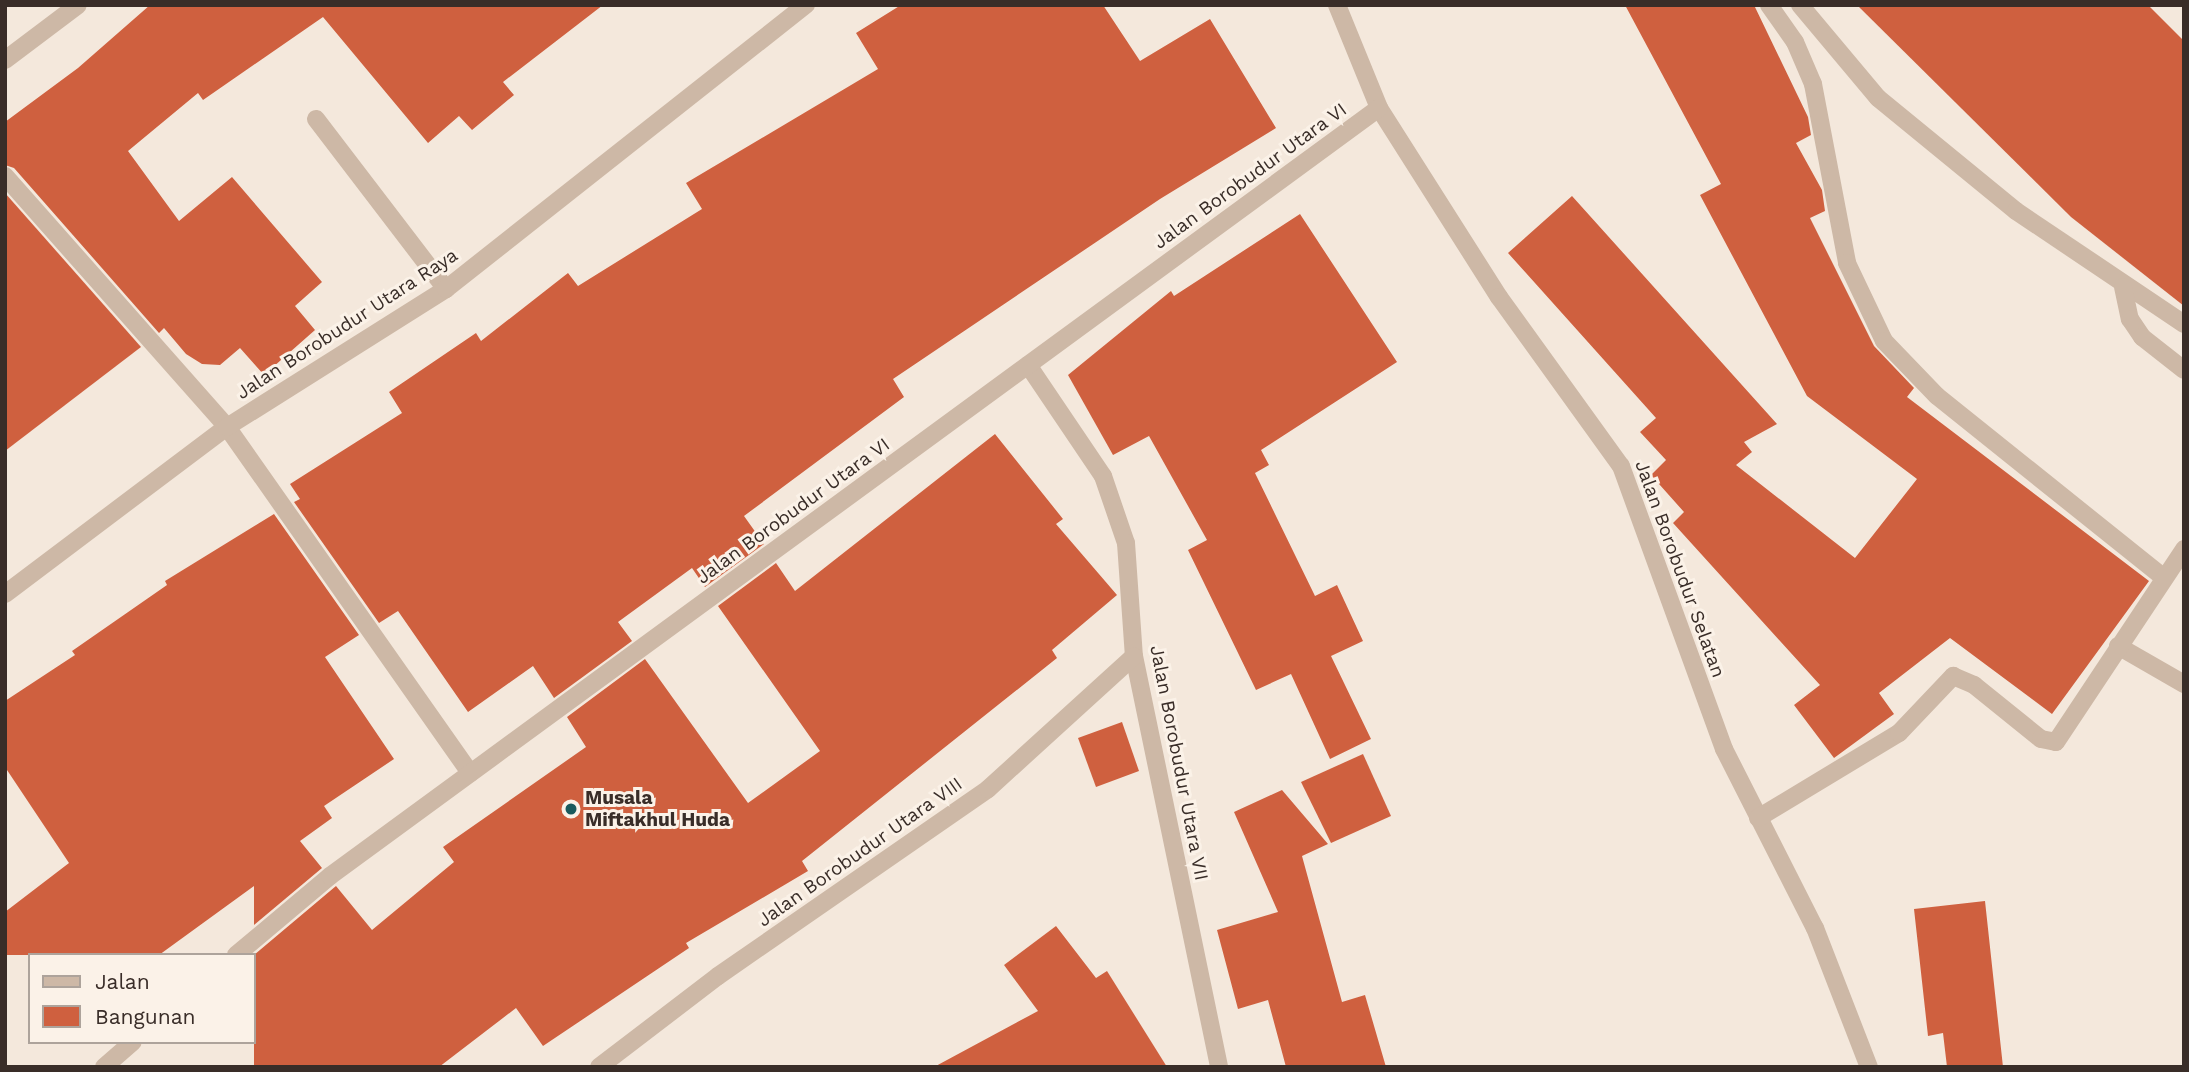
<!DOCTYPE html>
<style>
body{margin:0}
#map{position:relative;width:2189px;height:1072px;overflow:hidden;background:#f4e8dc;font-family:"Work Sans",sans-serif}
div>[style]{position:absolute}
.building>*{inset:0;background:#cf603f}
.lane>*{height:18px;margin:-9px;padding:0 9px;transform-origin:9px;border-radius:9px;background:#cdb8a6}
.street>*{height:18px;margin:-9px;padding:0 9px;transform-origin:9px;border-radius:9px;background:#cdb8a6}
.dots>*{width:19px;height:19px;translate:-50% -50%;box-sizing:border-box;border:4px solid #fbf2e8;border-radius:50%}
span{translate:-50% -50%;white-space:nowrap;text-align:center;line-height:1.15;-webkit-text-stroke:6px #fbf2e8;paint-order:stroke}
.street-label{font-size:19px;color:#392d28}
.poi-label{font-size:19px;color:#392d28;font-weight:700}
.left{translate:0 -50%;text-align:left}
.frame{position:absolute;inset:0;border:7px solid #392d28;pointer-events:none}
.legend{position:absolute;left:28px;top:953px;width:228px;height:91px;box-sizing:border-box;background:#fbf2e8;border:2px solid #ada39b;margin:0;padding:9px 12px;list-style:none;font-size:21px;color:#392d28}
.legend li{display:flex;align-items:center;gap:14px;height:35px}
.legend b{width:35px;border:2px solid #ada39b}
</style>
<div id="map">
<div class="building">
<i style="clip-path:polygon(150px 5px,603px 5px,503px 82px,514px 95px,472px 130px,459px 116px,428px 143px,323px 17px,203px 100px,198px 93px,128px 151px,179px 221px,232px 177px,322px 282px,295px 306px,315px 330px,264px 375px,240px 348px,220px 365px,202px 364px,186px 354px,164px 328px,159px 333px,14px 168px,5px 165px,5px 122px,78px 68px)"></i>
<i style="clip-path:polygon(901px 5px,1103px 5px,1140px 61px,1210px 19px,1276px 128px,1160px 199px,893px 379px,904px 397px,744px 516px,764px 544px,705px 587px,692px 568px,618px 622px,632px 641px,554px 698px,533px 666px,468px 712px,398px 611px,379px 623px,294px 502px,300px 499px,290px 484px,402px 413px,389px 392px,476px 333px,481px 341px,568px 273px,578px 286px,702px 209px,686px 183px,878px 69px,856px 33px)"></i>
<i style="clip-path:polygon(1625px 5px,1754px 5px,1808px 117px,1811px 135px,1796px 143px,1822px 190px,1825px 211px,1810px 218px,1874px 346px,1914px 388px,1907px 397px,2149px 581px,2052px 714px,1950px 638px,1879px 693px,1894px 714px,1834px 758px,1794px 705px,1820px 685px,1673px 523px,1684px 512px,1651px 475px,1666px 460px,1640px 432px,1656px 418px,1508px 253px,1572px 196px,1777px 424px,1744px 442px,1752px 452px,1736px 465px,1855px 558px,1917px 479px,1807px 396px,1700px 195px,1721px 184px)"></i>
<i style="clip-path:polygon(1857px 5px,2148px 5px,2184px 41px,2184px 306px,2071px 217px)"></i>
<i style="clip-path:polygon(5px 193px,141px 347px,5px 451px)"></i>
<i style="clip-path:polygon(1300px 214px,1397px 362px,1261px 450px,1269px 465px,1255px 473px,1315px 596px,1337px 585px,1363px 641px,1331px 656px,1371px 739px,1330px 759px,1291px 674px,1256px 690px,1188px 550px,1207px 540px,1149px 436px,1113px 455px,1068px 375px,1171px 291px,1174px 296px)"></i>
<i style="clip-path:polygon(995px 434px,1063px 519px,1056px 524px,1117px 595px,1052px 650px,1057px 658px,802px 861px,808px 871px,686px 943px,689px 948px,543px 1046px,516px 1008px,439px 1067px,254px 1067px,254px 955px,336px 886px,372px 930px,454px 862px,443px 847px,586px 747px,567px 717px,645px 659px,748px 803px,820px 751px,718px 606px,776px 563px,795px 591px)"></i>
<i style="clip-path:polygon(274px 514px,359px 635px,325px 657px,394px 759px,324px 806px,332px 818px,300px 841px,322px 868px,254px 925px,254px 886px,159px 955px,5px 955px,5px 912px,69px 863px,5px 767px,5px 701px,75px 655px,72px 651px,167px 585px,165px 581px)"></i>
<i style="clip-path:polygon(1122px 722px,1139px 771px,1096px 787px,1078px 738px)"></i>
<i style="clip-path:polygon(1363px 754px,1391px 816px,1331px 843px,1301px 782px)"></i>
<i style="clip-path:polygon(1282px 790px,1328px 844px,1302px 856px,1342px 1002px,1365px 995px,1386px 1067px,1286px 1067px,1268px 1000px,1238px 1009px,1217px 930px,1278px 912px,1234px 812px)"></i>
<i style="clip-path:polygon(1985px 901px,2003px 1067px,1947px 1067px,1943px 1033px,1928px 1036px,1914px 909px)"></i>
<i style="clip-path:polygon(1056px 926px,1096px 978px,1107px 971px,1167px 1067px,934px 1067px,1038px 1011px,1004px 965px)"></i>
</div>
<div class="lane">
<i style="left:316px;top:119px;width:214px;rotate:52.6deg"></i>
</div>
<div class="street">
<i style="left:1337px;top:5px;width:111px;rotate:67.8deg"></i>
<i style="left:1379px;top:108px;width:224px;rotate:57.6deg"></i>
<i style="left:1499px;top:297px;width:208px;rotate:54.2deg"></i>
<i style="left:1621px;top:466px;width:301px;rotate:70deg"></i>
<i style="left:1724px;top:749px;width:201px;rotate:63.1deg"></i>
<i style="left:1815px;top:928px;width:149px;rotate:68.8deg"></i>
<i style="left:1769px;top:5px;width:45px;rotate:54.9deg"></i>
<i style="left:1795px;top:42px;width:46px;rotate:66.8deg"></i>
<i style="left:1813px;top:84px;width:182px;rotate:79.2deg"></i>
<i style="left:1847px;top:263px;width:86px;rotate:64.6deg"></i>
<i style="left:1884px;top:341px;width:76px;rotate:46.1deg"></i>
<i style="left:1937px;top:396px;width:290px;rotate:38.7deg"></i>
<i style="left:1800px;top:5px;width:121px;rotate:50deg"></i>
<i style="left:1878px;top:98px;width:178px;rotate:39.3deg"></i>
<i style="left:2016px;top:211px;width:202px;rotate:33.9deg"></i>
<i style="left:5px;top:60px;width:91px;rotate:-37deg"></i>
<i style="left:5px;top:176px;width:335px;rotate:48.5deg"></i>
<i style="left:227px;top:427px;width:423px;rotate:54.9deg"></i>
<i style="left:2123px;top:287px;width:33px;rotate:78deg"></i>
<i style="left:2130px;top:319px;width:22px;rotate:56deg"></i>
<i style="left:2142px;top:337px;width:53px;rotate:38.2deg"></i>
<i style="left:1028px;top:365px;width:134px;rotate:56deg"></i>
<i style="left:1103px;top:476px;width:71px;rotate:71.1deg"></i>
<i style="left:1126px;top:543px;width:113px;rotate:86deg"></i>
<i style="left:1134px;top:656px;width:420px;rotate:78.3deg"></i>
<i style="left:5px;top:594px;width:278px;rotate:-37deg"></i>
<i style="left:227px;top:427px;width:259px;rotate:-32.2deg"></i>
<i style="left:446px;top:289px;width:459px;rotate:-38.3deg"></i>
<i style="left:2118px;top:646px;width:76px;rotate:29.9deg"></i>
<i style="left:1758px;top:818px;width:165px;rotate:-31.1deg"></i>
<i style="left:1899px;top:733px;width:79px;rotate:-46.5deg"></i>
<i style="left:1953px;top:676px;width:23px;rotate:23deg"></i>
<i style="left:1974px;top:685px;width:86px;rotate:38.9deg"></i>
<i style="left:2041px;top:739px;width:15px;rotate:11deg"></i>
<i style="left:2056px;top:742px;width:232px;rotate:-56.4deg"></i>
<i style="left:236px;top:955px;width:123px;rotate:-40deg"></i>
<i style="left:330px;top:876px;width:1300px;rotate:-36.21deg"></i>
<i style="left:104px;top:1067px;width:38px;rotate:-41deg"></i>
<i style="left:599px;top:1067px;width:150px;rotate:-37.4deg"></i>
<i style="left:718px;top:976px;width:328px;rotate:-34.7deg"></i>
<i style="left:988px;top:789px;width:197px;rotate:-42.3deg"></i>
</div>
<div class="dots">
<i style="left:571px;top:809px;background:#1a5a5d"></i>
</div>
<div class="street-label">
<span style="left:1250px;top:176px;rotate:-36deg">Jalan Borobudur Utara VI</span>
<span style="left:347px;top:324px;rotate:-33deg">Jalan Borobudur Utara Raya</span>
<span style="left:793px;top:511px;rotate:-36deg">Jalan Borobudur Utara VI</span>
<span style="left:1680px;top:569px;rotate:70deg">Jalan Borobudur Selatan</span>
<span style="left:1179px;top:763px;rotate:79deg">Jalan Borobudur Utara VII</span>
<span style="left:860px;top:852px;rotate:-35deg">Jalan Borobudur Utara VIII</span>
</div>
<div class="poi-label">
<span class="left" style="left:585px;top:809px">Musala<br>Miftakhul Huda</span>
</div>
<div class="frame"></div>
<ul class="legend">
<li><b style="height:9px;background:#cdb8a6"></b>Jalan</li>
<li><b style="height:19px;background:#cf603f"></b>Bangunan</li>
</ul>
</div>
